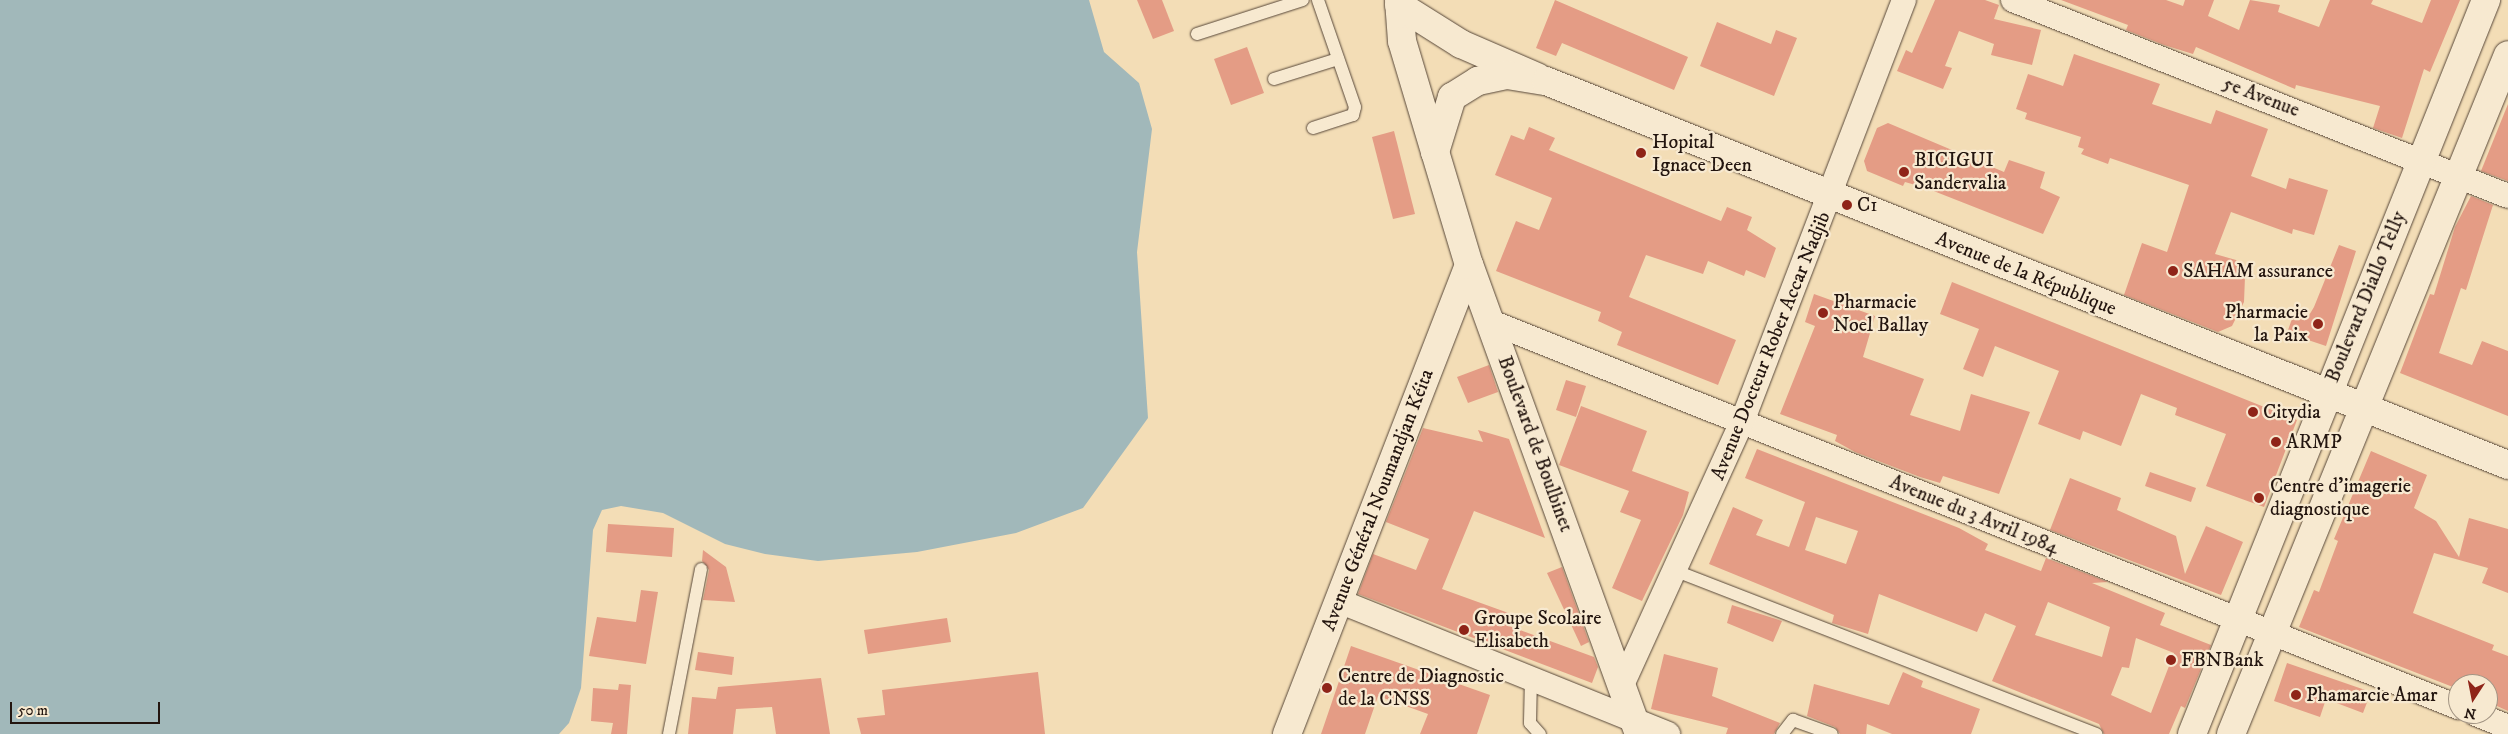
<!DOCTYPE html>
<meta charset="utf-8">
<style>
body{margin:0}
#map{position:relative;width:2508px;height:734px;overflow:hidden;background:#f3ddb6;font-family:"IM FELL DW Pica",serif}
div>[style]{position:absolute}
.water>*{inset:0;background:#a1b8ba}
.building>*{inset:0;background:#e49c85}
.roads{filter:drop-shadow(0 0 1px #574739) drop-shadow(0 0 1px #574739)}
.service>*{height:12px;margin:-6px;padding:0 6px;transform-origin:6px;border-radius:6px;background:#f7e9d0}
.minor>*{height:24px;margin:-12px;padding:0 12px;transform-origin:12px;border-radius:12px;background:#f7e9d0}
.tertiary>*{height:28px;margin:-14px;padding:0 14px;transform-origin:14px;border-radius:14px;background:#f7e9d0}
.secondary>*{height:28px;margin:-14px;padding:0 14px;transform-origin:14px;border-radius:14px;background:#f7e9d0}
.dots>*{width:14px;height:14px;translate:-50% -50%;box-sizing:border-box;border:2px solid #f7e9d0;border-radius:50%}
span{translate:-50% -50%;white-space:nowrap;text-align:center;line-height:1.15;-webkit-text-stroke:4.5px #f7e9d0;paint-order:stroke}
.street-label{font-size:20px;color:#23150f}
.poi-label{font-size:20px;color:#23150f}
.left{translate:0 -50%;text-align:left}
.right{translate:-100% -50%;text-align:right}
.north{position:absolute;left:2448px;top:674px;width:50px;height:50px;box-sizing:border-box;background:#f7e9d0;border:1px solid #a29483;border-radius:50%;rotate:191deg;font-size:14px;font-weight:700;line-height:20px;text-align:center;color:#23150f}
.north::after{content:'';display:block;margin:auto;width:18px;height:22px;background:#8f2418;clip-path:polygon(50% 0,100% 100%,50% 72%,0 100%)}
.scale{position:absolute;left:10px;top:702px;width:150px;height:22px;box-sizing:border-box;border:2px solid #23150f;border-top:0;padding-left:6px;font-size:15px;line-height:18px;white-space:nowrap;color:#23150f;-webkit-text-stroke:4px #f7e9d0;paint-order:stroke}
</style>
<div id="map">
<div class="water">
<i style="clip-path:polygon(0 0,1089px 0,1104px 52px,1139px 83px,1152px 129px,1137px 252px,1148px 418px,1083px 508px,1016px 533px,917px 552px,818px 561px,765px 554px,725px 544px,663px 513px,621px 506px,602px 510px,593px 530px,581px 688px,569px 723px,559px 734px,0 734px)"></i>
</div>
<div class="building">
<i style="clip-path:polygon(1137px 0,1162px 0,1174px 31px,1153px 39px)"></i>
<i style="clip-path:polygon(1555px 0,1688px 57px,1674px 90px,1562px 43px,1556px 56px,1536px 48px)"></i>
<i style="clip-path:polygon(1935px 0,1985px 0,1999px 5px,1994px 19px,2041px 30px,2032px 65px,1991px 55px,1994px 44px,1959px 31px,1945px 66px,1952px 68px,1943px 89px,1897px 71px,1906px 50px,1912px 53px)"></i>
<i style="clip-path:polygon(2061px 0,2166px 0,2183px 6px,2185px 0,2214px 0,2208px 16px,2239px 30px,2250px 0,2280px 5px,2278px 12px,2319px 27px,2330px 0,2373px 0,2371px 4px,2422px 23px,2431px 0,2460px 0,2430px 72px,2424px 69px,2402px 138px,2373px 128px,2380px 106px,2296px 85px,2295px 89px,2196px 47px,2193px 54px,2164px 45px,2126px 30px,2128px 25px)"></i>
<i style="clip-path:polygon(1717px 22px,1771px 44px,1776px 30px,1797px 38px,1774px 96px,1700px 66px)"></i>
<i style="clip-path:polygon(1247px 47px,1264px 93px,1231px 105px,1214px 59px)"></i>
<i style="clip-path:polygon(2074px 54px,2160px 84px,2152px 104px,2211px 124px,2216px 110px,2268px 129px,2251px 176px,2286px 189px,2289px 178px,2328px 190px,2314px 235px,2293px 229px,2292px 234px,2231px 212px,2215px 254px,2236px 260px,2245px 277px,2244px 302px,2232px 326px,2218px 332px,2124px 295px,2142px 243px,2167px 252px,2189px 185px,2110px 158px,2108px 164px,2081px 154px,2084px 149px,2078px 147px,2081px 137px,2025px 119px,2027px 113px,2016px 109px,2028px 74px,2063px 86px)"></i>
<i style="clip-path:polygon(2508px 104px,2508px 181px,2481px 171px)"></i>
<i style="clip-path:polygon(1888px 123px,2004px 172px,2009px 160px,2045px 172px,2040px 188px,2060px 197px,2043px 234px,1926px 188px,1905px 182px,1903px 186px,1867px 171px,1864px 161px,1877px 128px)"></i>
<i style="clip-path:polygon(1529px 127px,1555px 138px,1549px 150px,1721px 221px,1727px 207px,1752px 217px,1747px 230px,1776px 248px,1765px 278px,1746px 270px,1744px 276px,1708px 261px,1703px 274px,1646px 255px,1629px 297px,1736px 340px,1718px 385px,1617px 345px,1622px 332px,1598px 321px,1601px 312px,1496px 271px,1516px 221px,1539px 230px,1552px 198px,1495px 175px,1511px 135px,1524px 140px)"></i>
<i style="clip-path:polygon(1394px 131px,1415px 214px,1393px 219px,1372px 137px)"></i>
<i style="clip-path:polygon(2471px 196px,2493px 205px,2466px 290px,2461px 288px,2439px 353px,2472px 365px,2482px 341px,2508px 351px,2508px 416px,2400px 373px,2430px 294px,2434px 295px,2455px 227px)"></i>
<i style="clip-path:polygon(2339px 245px,2356px 251px,2326px 346px,2287px 333px,2294px 313px,2308px 317px,2314px 307px)"></i>
<i style="clip-path:polygon(1952px 282px,2297px 420px,2264px 507px,2206px 486px,2226px 434px,2175px 415px,2177px 408px,2141px 394px,2121px 446px,2083px 431px,2080px 440px,2038px 424px,2059px 371px,1995px 346px,1983px 377px,1963px 369px,1979px 329px,1940px 314px)"></i>
<i style="clip-path:polygon(1814px 294px,1875px 316px,1863px 357px,1924px 379px,1910px 415px,1960px 431px,1971px 394px,2030px 412px,1999px 494px,1943px 476px,1940px 483px,1920px 477px,1855px 452px,1835px 441px,1837px 435px,1780px 414px,1815px 326px,1805px 322px)"></i>
<i style="clip-path:polygon(1489px 365px,1498px 392px,1468px 403px,1457px 377px)"></i>
<i style="clip-path:polygon(1566px 380px,1586px 386px,1576px 417px,1556px 410px)"></i>
<i style="clip-path:polygon(1581px 406px,1647px 431px,1632px 471px,1689px 492px,1683px 515px,1642px 601px,1612px 588px,1641px 520px,1620px 512px,1629px 491px,1559px 465px)"></i>
<i style="clip-path:polygon(1423px 428px,1483px 442px,1478px 430px,1509px 439px,1545px 538px,1474px 511px,1442px 589px,1514px 615px,1509px 626px,1594px 657px,1598px 667px,1592px 683px,1358px 594px,1373px 554px,1416px 570px,1429px 539px,1386px 522px)"></i>
<i style="clip-path:polygon(evenodd,1757px 449px,1959px 528px,1988px 544px,1985px 550px,2041px 571px,2046px 558px,2108px 582px,2092px 583px,2165px 613px,2160px 625px,2211px 645px,2185px 708px,2181px 706px,2169px 734px,2104px 734px,2099px 724px,1992px 681px,2016px 626px,1985px 613px,1977px 632px,1879px 594px,1868px 634px,1832px 623px,1834px 615px,1709px 564px,1733px 507px,1763px 520px,1756px 535px,1789px 547px,1805px 502px,1745px 478px,1757px 449px,1816px 517px,1858px 531px,1846px 564px,1805px 550px,1816px 517px,1757px 449px,2048px 602px,2110px 627px,2102px 657px,2035px 635px,2048px 602px,1757px 449px,2136px 638px,2174px 653px,2151px 713px,2111px 695px,2122px 667px,2129px 668px,2136px 638px)"></i>
<i style="clip-path:polygon(2371px 451px,2427px 475px,2414px 508px,2436px 521px,2459px 557px,2469px 518px,2508px 529px,2508px 593px,2482px 583px,2488px 568px,2434px 553px,2413px 613px,2494px 645px,2492px 650px,2508px 656px,2508px 711px,2488px 702px,2488px 684px,2458px 684px,2458px 689px,2299px 627px,2314px 590px,2319px 592px,2338px 541px,2334px 539px)"></i>
<i style="clip-path:polygon(2150px 472px,2196px 488px,2191px 502px,2145px 486px)"></i>
<i style="clip-path:polygon(2070px 478px,2121px 498px,2117px 510px,2176px 536px,2185px 574px,2206px 526px,2243px 542px,2221px 595px,2050px 530px)"></i>
<i style="clip-path:polygon(608px 524px,674px 528px,672px 557px,606px 552px)"></i>
<i style="clip-path:polygon(703px 550px,726px 567px,735px 602px,703px 600px,709px 570px,702px 561px)"></i>
<i style="clip-path:polygon(1562px 567px,1589px 642px,1581px 646px,1547px 573px)"></i>
<i style="clip-path:polygon(641px 590px,658px 592px,646px 664px,589px 656px,597px 617px,636px 622px)"></i>
<i style="clip-path:polygon(1732px 605px,1782px 621px,1773px 642px,1727px 623px)"></i>
<i style="clip-path:polygon(947px 618px,951px 642px,868px 654px,864px 630px)"></i>
<i style="clip-path:polygon(1351px 646px,1490px 695px,1477px 734px,1420px 734px,1428px 714px,1378px 696px,1365px 734px,1321px 734px)"></i>
<i style="clip-path:polygon(698px 652px,734px 657px,732px 675px,695px 670px)"></i>
<i style="clip-path:polygon(1664px 654px,1718px 668px,1712px 696px,1780px 723px,1774px 734px,1726px 734px,1728px 728px,1651px 709px)"></i>
<i style="clip-path:polygon(2287px 663px,2371px 692px,2363px 713px,2326px 699px,2320px 717px,2274px 701px)"></i>
<i style="clip-path:polygon(1038px 672px,1045px 734px,861px 734px,857px 718px,885px 715px,882px 690px)"></i>
<i style="clip-path:polygon(1903px 672px,1923px 681px,1921px 687px,1980px 709px,1971px 734px,1892px 734px,1867px 724px,1866px 734px,1840px 734px,1835px 727px,1807px 716px,1814px 684px,1889px 705px)"></i>
<i style="clip-path:polygon(821px 678px,830px 734px,776px 734px,772px 707px,736px 709px,733px 734px,688px 734px,692px 697px,716px 699px,718px 687px)"></i>
<i style="clip-path:polygon(619px 684px,631px 685px,627px 734px,611px 734px,613px 723px,591px 721px,593px 688px,618px 690px)"></i>
</div>
<div class="roads">
<div class="service">
<i style="left:1197px;top:34px;width:111px;rotate:-17.8deg"></i>
<i style="left:1274px;top:79px;width:67px;rotate:-17.4deg"></i>
<i style="left:1313px;top:128px;width:42px;rotate:-18deg"></i>
<i style="left:1353px;top:115px;width:8px;rotate:-76deg"></i>
<i style="left:1355px;top:107px;width:113px;rotate:-109.1deg"></i>
<i style="left:1676px;top:571px;width:451px;rotate:21.2deg"></i>
<i style="left:1531px;top:678px;width:45px;rotate:91.3deg"></i>
<i style="left:1530px;top:723px;width:15px;rotate:48deg"></i>
<i style="left:669px;top:734px;width:168px;rotate:-79deg"></i>
<i style="left:1782px;top:734px;width:18px;rotate:-52deg"></i>
<i style="left:1793px;top:720px;width:41px;rotate:19.7deg"></i>
</div>
<div class="minor">
<i style="left:2013px;top:0;width:532px;rotate:21.6deg"></i>
<i style="left:1491px;top:322px;width:1041px;rotate:21.71deg"></i>
<i style="left:1339px;top:601px;width:355px;rotate:22deg"></i>
<i style="left:1622px;top:685px;width:289px;rotate:-65.5deg"></i>
<i style="left:1742px;top:422px;width:452px;rotate:-69deg"></i>
<i style="left:2476px;top:714px;width:35px;rotate:22deg"></i>
</div>
<div class="tertiary">
<i style="left:1399px;top:0;width:41px;rotate:85.8deg"></i>
<i style="left:1402px;top:41px;width:116px;rotate:73.4deg"></i>
<i style="left:1399px;top:5px;width:73px;rotate:32.2deg"></i>
<i style="left:1461px;top:44px;width:83px;rotate:23.5deg"></i>
<i style="left:2192px;top:734px;width:791px;rotate:-68.17deg"></i>
<i style="left:2231px;top:734px;width:733px;rotate:-67.81deg"></i>
</div>
<div class="secondary">
<i style="left:1287px;top:734px;width:503px;rotate:-68.79deg"></i>
<i style="left:1639px;top:734px;width:499px;rotate:-109.9deg"></i>
<i style="left:1469px;top:265px;width:118px;rotate:-106.7deg"></i>
<i style="left:1435px;top:152px;width:58px;rotate:-72.8deg"></i>
<i style="left:1452px;top:97px;width:31px;rotate:-32deg"></i>
<i style="left:1478px;top:81px;width:30px;rotate:-12deg"></i>
<i style="left:1507px;top:75px;width:39px;rotate:9deg"></i>
<i style="left:1546px;top:81px;width:1036px;rotate:21.76deg"></i>
</div>
</div>
<div class="dots">
<i style="left:1641px;top:153px;background:#8f2418"></i>
<i style="left:1904px;top:172px;background:#8f2418"></i>
<i style="left:1847px;top:205px;background:#8f2418"></i>
<i style="left:2173px;top:271px;background:#8f2418"></i>
<i style="left:1823px;top:313px;background:#8f2418"></i>
<i style="left:2318px;top:324px;background:#8f2418"></i>
<i style="left:2253px;top:412px;background:#8f2418"></i>
<i style="left:2276px;top:442px;background:#8f2418"></i>
<i style="left:2259px;top:498px;background:#8f2418"></i>
<i style="left:1464px;top:630px;background:#8f2418"></i>
<i style="left:2171px;top:660px;background:#8f2418"></i>
<i style="left:1327px;top:688px;background:#8f2418"></i>
<i style="left:2296px;top:695px;background:#8f2418"></i>
</div>
<div class="street-label">
<span style="left:2261px;top:97px;rotate:21deg">5e Avenue</span>
<span style="left:2026px;top:274px;rotate:22deg">Avenue de la République</span>
<span style="left:2366px;top:297px;rotate:-68deg">Boulevard Diallo Telly</span>
<span style="left:1771px;top:346px;rotate:-68deg">Avenue Docteur Rober Accar Nadjib</span>
<span style="left:1535px;top:444px;rotate:70deg">Boulevard de Boulbinet</span>
<span style="left:1378px;top:500px;rotate:-69deg">Avenue Général Noumandjan Kéita</span>
<span style="left:1974px;top:515px;rotate:22deg">Avenue du 3 Avril 1984</span>
</div>
<div class="poi-label">
<span class="left" style="left:1652px;top:154px">Hopital<br>Ignace Deen</span>
<span class="left" style="left:1914px;top:172px">BICIGUI<br>Sandervalia</span>
<span class="left" style="left:1857px;top:205px">C1</span>
<span class="left" style="left:2183px;top:271px">SAHAM assurance</span>
<span class="left" style="left:1833px;top:314px">Pharmacie<br>Noel Ballay</span>
<span class="right" style="left:2308px;top:324px">Pharmacie<br>la Paix</span>
<span class="left" style="left:2263px;top:412px">Citydia</span>
<span class="left" style="left:2286px;top:442px">ARMP</span>
<span class="left" style="left:2270px;top:498px">Centre d'imagerie<br>diagnostique</span>
<span class="left" style="left:1474px;top:630px">Groupe Scolaire<br>Elisabeth</span>
<span class="left" style="left:2181px;top:660px">FBNBank</span>
<span class="left" style="left:1338px;top:688px">Centre de Diagnostic<br>de la CNSS</span>
<span class="left" style="left:2306px;top:695px">Phamarcie Amar</span>
</div>
<div class="north">N</div>
<div class="scale">50 m</div>
</div>
